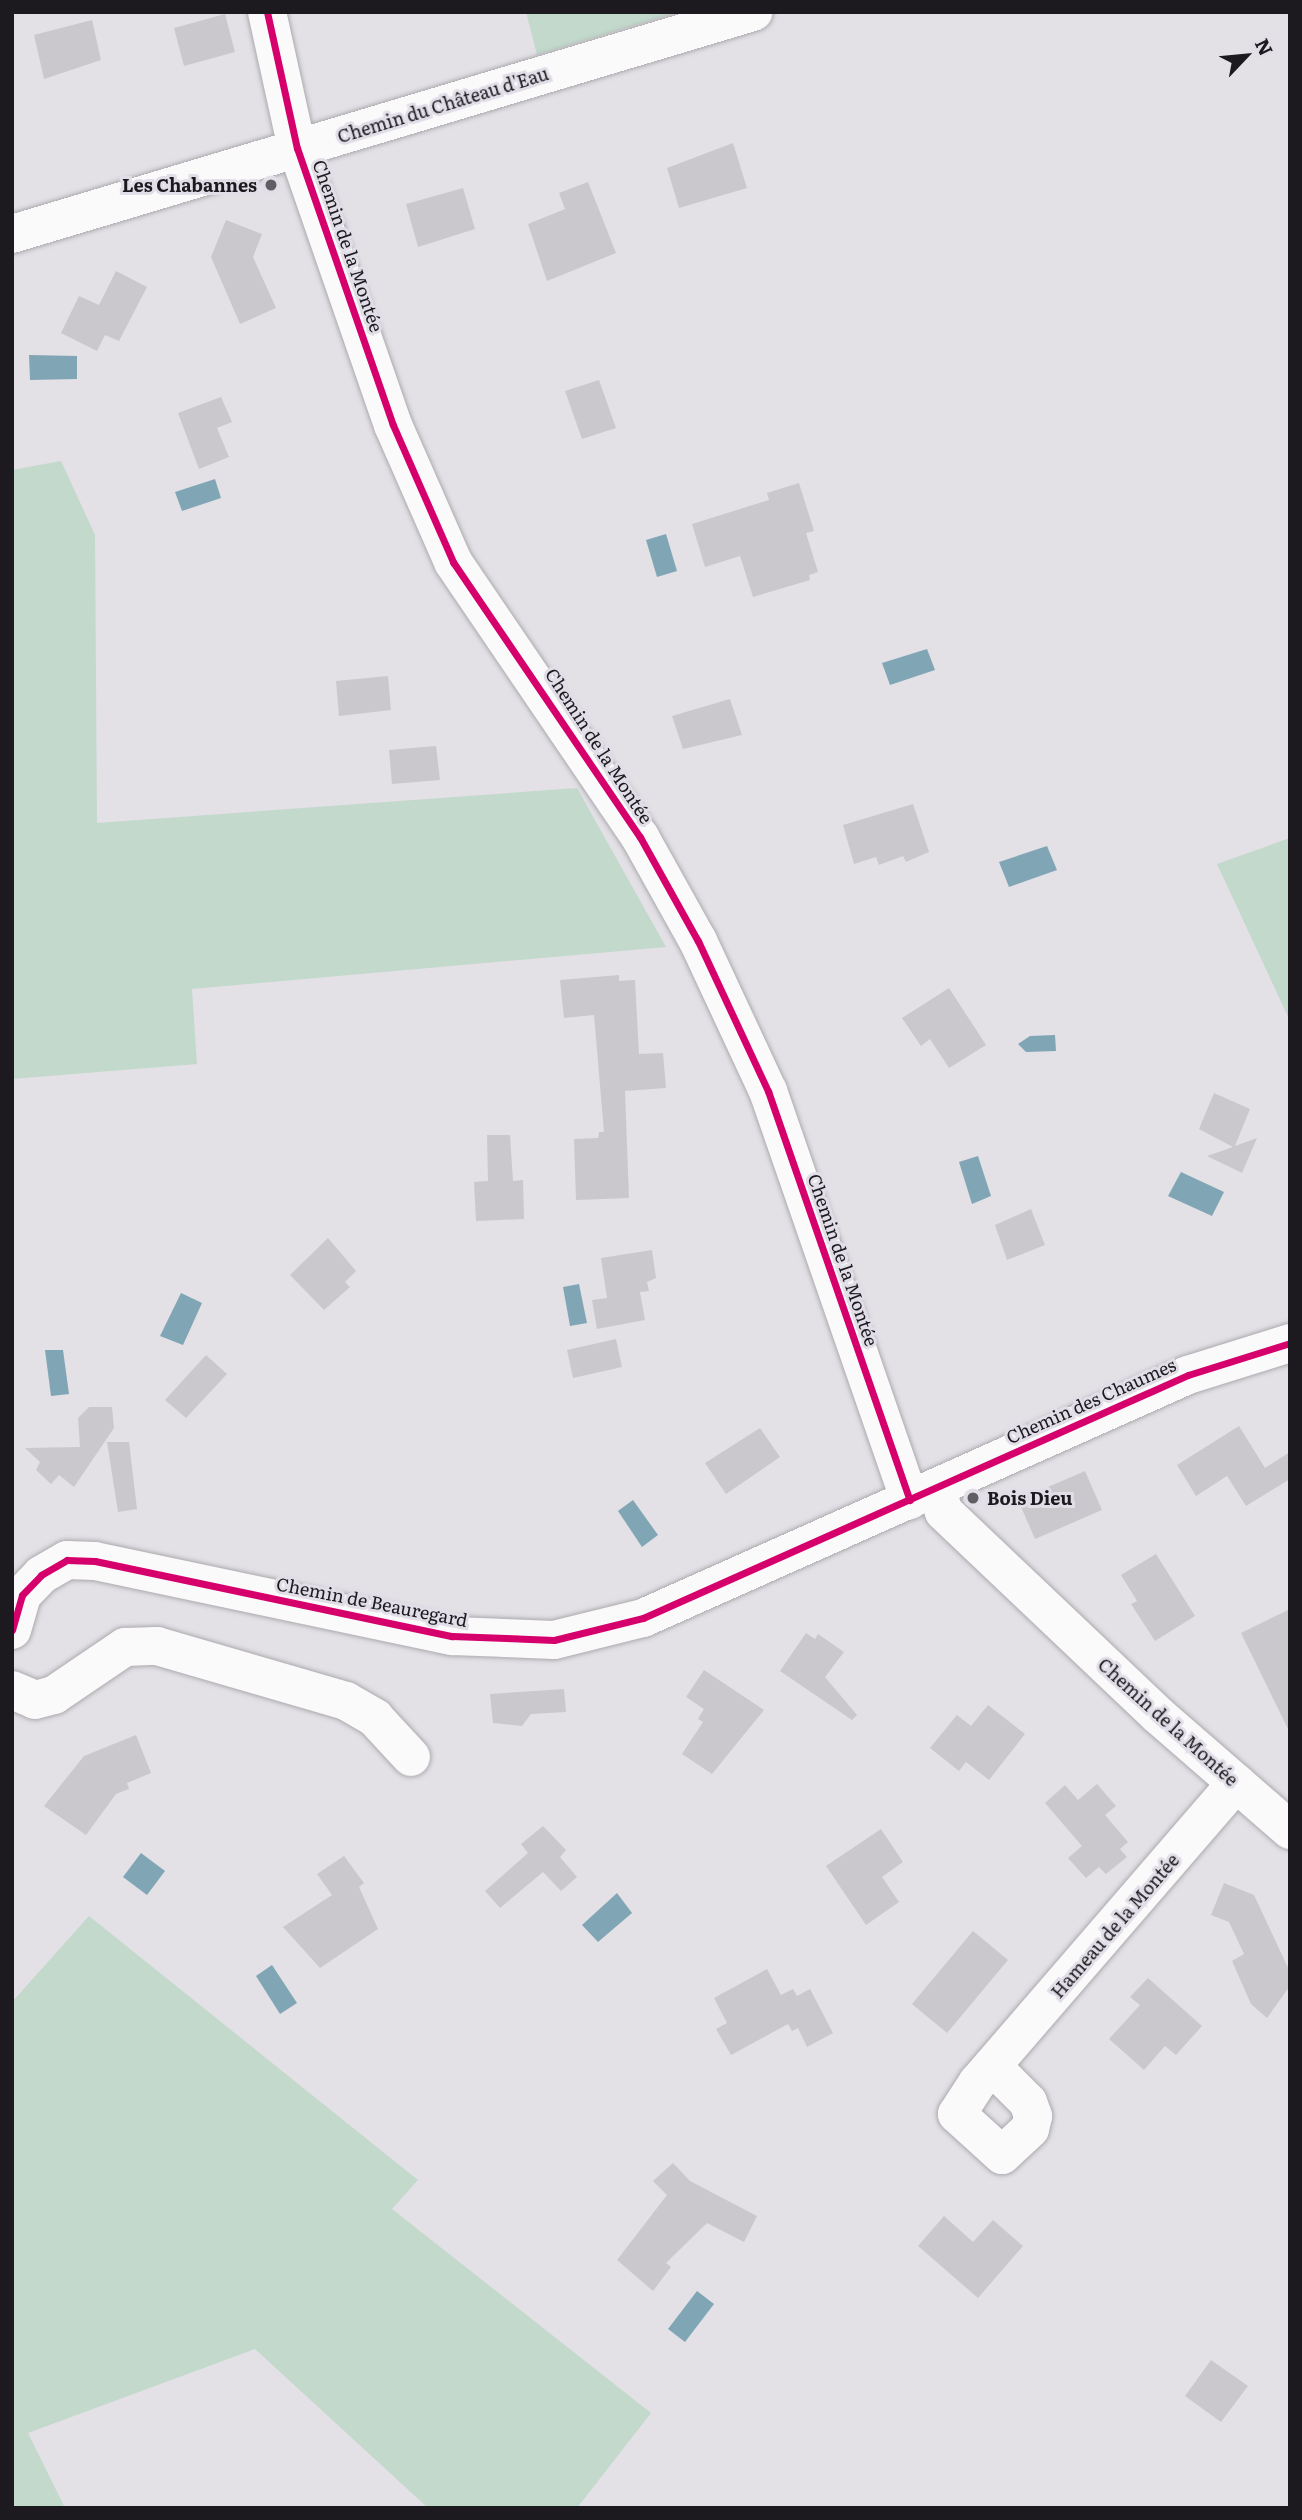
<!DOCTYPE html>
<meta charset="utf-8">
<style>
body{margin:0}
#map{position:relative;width:1302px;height:2520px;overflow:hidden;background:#e3e0e6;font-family:Literata,serif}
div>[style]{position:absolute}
.green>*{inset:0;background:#c3d9cc}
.water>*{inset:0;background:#80a6b5}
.building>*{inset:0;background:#cac8cd}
.roads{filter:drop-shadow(0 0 2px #acaaae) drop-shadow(0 0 2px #acaaae)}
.minor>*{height:38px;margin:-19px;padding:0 19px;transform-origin:19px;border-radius:19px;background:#fbfafb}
.cycleway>*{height:7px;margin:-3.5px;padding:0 3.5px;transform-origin:3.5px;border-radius:3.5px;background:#d6006c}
.dots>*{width:19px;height:19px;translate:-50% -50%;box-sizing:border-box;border:4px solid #e2dee8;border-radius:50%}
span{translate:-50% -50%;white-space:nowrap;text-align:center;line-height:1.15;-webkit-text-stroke:6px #e2dee8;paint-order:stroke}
.street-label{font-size:18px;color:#1c1a1e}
.poi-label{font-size:18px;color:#1c1a1e;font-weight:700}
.right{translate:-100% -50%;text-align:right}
.left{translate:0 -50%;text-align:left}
.frame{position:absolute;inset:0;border:14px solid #1c1a1e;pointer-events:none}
.north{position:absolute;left:1211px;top:21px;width:70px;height:70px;-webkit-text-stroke:5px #e2dee8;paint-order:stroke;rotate:64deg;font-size:19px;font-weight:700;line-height:28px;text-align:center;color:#1c1a1e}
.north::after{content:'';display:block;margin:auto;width:24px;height:32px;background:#1c1a1e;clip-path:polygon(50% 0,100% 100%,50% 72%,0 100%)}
</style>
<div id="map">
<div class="green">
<i style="clip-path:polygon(526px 12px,679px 12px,537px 55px)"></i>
<i style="clip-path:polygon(61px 461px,95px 535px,97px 823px,577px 788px,666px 947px,192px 989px,197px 1064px,12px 1079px,12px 470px)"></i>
<i style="clip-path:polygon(1290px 838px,1290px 1021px,1217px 864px)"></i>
<i style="clip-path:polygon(89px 1916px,418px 2180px,392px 2209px,651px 2413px,577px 2508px,428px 2508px,255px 2349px,28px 2433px,65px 2508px,12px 2508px,12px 2002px)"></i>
</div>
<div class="water">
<i style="clip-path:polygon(29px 355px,77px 356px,77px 379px,30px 380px)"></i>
<i style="clip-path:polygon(215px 479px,221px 498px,182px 511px,175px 492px)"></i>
<i style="clip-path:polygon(666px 534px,677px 571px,657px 577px,646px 540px)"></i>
<i style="clip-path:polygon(927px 649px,935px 670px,890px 685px,882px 663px)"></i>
<i style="clip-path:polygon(1047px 846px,1057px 870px,1009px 887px,999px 862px)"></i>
<i style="clip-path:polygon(1055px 1035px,1056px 1051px,1026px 1052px,1018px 1044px,1030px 1036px)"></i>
<i style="clip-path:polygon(978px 1156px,991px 1196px,972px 1204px,959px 1162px)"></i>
<i style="clip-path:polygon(1181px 1172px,1224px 1192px,1212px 1216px,1168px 1196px)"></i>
<i style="clip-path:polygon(579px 1284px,587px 1323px,570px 1326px,563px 1287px)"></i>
<i style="clip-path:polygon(181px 1293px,202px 1303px,183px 1345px,160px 1336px)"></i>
<i style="clip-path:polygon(45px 1350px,63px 1350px,69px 1394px,51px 1396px)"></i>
<i style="clip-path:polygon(633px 1500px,658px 1535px,642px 1547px,618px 1511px)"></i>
<i style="clip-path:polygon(141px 1853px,165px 1871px,147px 1895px,123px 1877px)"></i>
<i style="clip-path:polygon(617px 1893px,632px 1913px,598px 1942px,582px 1925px)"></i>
<i style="clip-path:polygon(272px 1965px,297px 2003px,280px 2014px,256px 1976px)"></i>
<i style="clip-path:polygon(697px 2291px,714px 2304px,685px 2342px,668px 2329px)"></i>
</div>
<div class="building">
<i style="clip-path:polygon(225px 14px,235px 52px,184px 66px,174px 28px)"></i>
<i style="clip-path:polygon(92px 20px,101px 60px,44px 79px,34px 35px)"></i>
<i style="clip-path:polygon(733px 143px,747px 188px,679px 208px,667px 168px)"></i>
<i style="clip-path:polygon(588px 182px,616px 253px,547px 281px,528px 224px,565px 209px,559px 193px)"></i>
<i style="clip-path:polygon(463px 188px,475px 229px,418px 247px,406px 204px)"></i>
<i style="clip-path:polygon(226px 220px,262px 234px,253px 257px,276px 308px,240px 324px,211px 257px)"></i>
<i style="clip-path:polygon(116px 271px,147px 287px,119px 341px,105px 335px,97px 351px,61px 333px,79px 296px,99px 305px)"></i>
<i style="clip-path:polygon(599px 380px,616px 428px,582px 439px,565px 391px)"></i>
<i style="clip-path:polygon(221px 397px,232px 422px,217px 428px,229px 457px,199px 469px,178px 413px)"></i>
<i style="clip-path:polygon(799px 483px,814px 531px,806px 533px,818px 572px,809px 575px,810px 580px,753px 597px,740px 556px,705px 567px,692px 524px,769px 500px,767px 493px)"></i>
<i style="clip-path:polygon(388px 676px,391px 710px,339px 716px,336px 681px)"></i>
<i style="clip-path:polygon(730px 699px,742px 735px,683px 749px,672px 716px)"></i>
<i style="clip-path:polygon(436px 746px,440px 780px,392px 784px,389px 750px)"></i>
<i style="clip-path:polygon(913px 804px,929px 852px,906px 862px,903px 856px,879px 865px,876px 857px,854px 864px,843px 825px)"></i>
<i style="clip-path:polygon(619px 975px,619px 981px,635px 980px,639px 1054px,663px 1053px,666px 1088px,625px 1091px,629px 1198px,576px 1200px,574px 1139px,598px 1138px,599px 1132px,604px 1132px,594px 1015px,564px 1018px,560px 980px)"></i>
<i style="clip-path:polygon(949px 988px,986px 1045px,949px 1068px,930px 1039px,921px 1046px,902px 1018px)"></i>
<i style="clip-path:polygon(1214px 1093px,1250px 1109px,1235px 1146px,1257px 1138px,1242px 1173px,1207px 1156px,1233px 1147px,1199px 1129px)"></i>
<i style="clip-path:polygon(487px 1135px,510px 1135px,513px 1181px,523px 1180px,524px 1219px,476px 1221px,474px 1182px,488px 1181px)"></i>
<i style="clip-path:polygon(1031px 1209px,1045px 1245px,1007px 1260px,995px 1225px)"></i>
<i style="clip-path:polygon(328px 1238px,356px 1271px,345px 1282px,350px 1287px,324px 1310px,290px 1275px)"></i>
<i style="clip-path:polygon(652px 1250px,656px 1278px,647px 1282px,649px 1291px,640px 1292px,645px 1320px,597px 1329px,592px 1300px,607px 1298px,601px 1258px)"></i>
<i style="clip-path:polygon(616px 1339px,622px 1367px,573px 1378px,567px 1350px)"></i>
<i style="clip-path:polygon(206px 1355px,227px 1374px,186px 1418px,165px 1400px)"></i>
<i style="clip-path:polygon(89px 1407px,112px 1407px,114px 1428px,74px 1487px,59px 1475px,51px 1484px,36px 1470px,40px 1462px,25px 1448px,80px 1447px,78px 1418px)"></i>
<i style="clip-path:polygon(1239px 1426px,1265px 1468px,1290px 1452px,1290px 1479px,1246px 1506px,1227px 1476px,1196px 1496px,1177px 1465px)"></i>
<i style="clip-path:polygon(760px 1428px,780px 1457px,726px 1494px,705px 1463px)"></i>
<i style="clip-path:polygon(107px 1442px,129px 1442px,137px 1509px,118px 1512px)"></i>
<i style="clip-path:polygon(1085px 1471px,1102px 1510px,1035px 1539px,1018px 1500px)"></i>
<i style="clip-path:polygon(1156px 1554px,1195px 1616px,1155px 1641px,1131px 1604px,1137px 1601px,1121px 1575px)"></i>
<i style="clip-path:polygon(1290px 1609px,1290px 1733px,1241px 1633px)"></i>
<i style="clip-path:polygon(806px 1633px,815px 1639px,818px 1634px,844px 1652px,825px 1677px,857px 1715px,852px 1720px,780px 1671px)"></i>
<i style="clip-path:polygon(704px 1670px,764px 1710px,712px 1774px,682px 1754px,703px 1722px,698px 1719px,704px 1709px,686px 1697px)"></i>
<i style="clip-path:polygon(564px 1689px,566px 1712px,531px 1714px,522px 1726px,493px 1723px,490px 1694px)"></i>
<i style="clip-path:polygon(988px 1705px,1025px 1734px,989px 1780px,966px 1762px,959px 1771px,930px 1748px,957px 1715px,971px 1726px)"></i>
<i style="clip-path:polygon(136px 1735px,151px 1773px,127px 1783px,129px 1789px,116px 1794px,86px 1835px,44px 1806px,84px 1756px)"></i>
<i style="clip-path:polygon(1097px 1784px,1116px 1806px,1105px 1815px,1128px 1842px,1120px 1849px,1127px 1857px,1106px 1874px,1099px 1867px,1086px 1878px,1068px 1858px,1082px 1846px,1045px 1803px,1065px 1785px,1078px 1800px)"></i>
<i style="clip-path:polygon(543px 1826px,566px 1850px,560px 1857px,577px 1877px,561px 1891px,543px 1872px,500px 1908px,485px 1891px,528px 1853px,521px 1844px)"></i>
<i style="clip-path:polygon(881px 1829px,903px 1862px,882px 1877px,899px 1902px,866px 1925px,826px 1866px)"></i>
<i style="clip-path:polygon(344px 1856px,364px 1883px,359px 1887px,378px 1929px,320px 1968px,283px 1927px,332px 1895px,317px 1874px)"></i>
<i style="clip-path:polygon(1224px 1883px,1254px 1895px,1290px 1972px,1290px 1986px,1267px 2018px,1251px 2004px,1232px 1961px,1244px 1954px,1229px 1922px,1211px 1915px)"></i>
<i style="clip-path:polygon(973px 1931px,1008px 1960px,947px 2033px,912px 2004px)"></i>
<i style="clip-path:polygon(767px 1969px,781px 1995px,793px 1989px,797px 1996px,810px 1989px,833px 2033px,807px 2047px,798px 2028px,792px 2031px,788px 2024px,731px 2055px,716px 2029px,727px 2023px,714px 1998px)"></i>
<i style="clip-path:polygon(1148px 1978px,1202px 2026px,1176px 2055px,1165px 2046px,1144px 2070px,1109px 2039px,1140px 2005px,1130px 1997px)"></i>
<i style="clip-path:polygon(673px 2163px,690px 2181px,757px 2216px,744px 2242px,707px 2223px,666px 2263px,671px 2267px,653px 2291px,617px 2260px,667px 2195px,653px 2181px)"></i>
<i style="clip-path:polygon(944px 2216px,973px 2242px,993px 2220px,1023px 2246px,978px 2298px,918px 2246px)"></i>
<i style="clip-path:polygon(1211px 2360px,1248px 2386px,1221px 2422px,1185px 2396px)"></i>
</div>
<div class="roads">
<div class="minor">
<i style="left:267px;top:12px;width:139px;rotate:77.6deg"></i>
<i style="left:297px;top:148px;width:293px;rotate:70.9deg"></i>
<i style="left:393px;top:425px;width:150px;rotate:66.3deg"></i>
<i style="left:453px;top:562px;width:333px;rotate:55.8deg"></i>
<i style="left:640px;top:837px;width:119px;rotate:60.9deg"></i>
<i style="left:698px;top:941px;width:166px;rotate:65deg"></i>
<i style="left:768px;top:1091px;width:433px;rotate:70.9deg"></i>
<i style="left:12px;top:234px;width:774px;rotate:-16.68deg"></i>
<i style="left:936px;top:1489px;width:24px;rotate:71deg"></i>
<i style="left:944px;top:1512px;width:296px;rotate:43.5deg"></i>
<i style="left:1159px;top:1716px;width:174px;rotate:41deg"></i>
<i style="left:12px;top:1630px;width:36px;rotate:-74deg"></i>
<i style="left:22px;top:1595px;width:28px;rotate:-46deg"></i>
<i style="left:41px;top:1575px;width:30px;rotate:-30deg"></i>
<i style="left:67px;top:1560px;width:28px;rotate:2deg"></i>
<i style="left:95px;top:1561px;width:365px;rotate:11.9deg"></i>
<i style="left:452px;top:1636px;width:102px;rotate:2.2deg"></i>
<i style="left:554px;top:1640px;width:92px;rotate:-13.9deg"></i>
<i style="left:643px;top:1618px;width:597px;rotate:-24.03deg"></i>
<i style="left:1188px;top:1375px;width:107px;rotate:-17.4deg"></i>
<i style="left:12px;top:1690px;width:25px;rotate:23deg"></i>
<i style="left:35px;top:1700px;width:20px;rotate:-15deg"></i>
<i style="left:54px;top:1695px;width:86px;rotate:-34.1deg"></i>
<i style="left:125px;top:1647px;width:32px;rotate:-2deg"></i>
<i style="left:157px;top:1646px;width:197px;rotate:16.2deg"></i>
<i style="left:346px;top:1701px;width:34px;rotate:30deg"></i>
<i style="left:375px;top:1718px;width:53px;rotate:47.3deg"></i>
<i style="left:992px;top:2066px;width:51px;rotate:45deg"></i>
<i style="left:1028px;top:2102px;width:15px;rotate:70deg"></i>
<i style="left:1033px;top:2116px;width:13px;rotate:103deg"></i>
<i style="left:1030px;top:2129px;width:38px;rotate:137deg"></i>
<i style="left:1002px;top:2155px;width:61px;rotate:-137.7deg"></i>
<i style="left:957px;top:2114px;width:38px;rotate:-57deg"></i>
<i style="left:978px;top:2082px;width:395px;rotate:-49.2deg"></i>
</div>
</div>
<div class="cycleway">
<i style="left:267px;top:12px;width:139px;rotate:77.6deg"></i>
<i style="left:297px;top:148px;width:293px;rotate:70.9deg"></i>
<i style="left:393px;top:425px;width:150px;rotate:66.3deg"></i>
<i style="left:453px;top:562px;width:333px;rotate:55.8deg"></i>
<i style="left:640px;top:837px;width:119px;rotate:60.9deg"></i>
<i style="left:698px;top:941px;width:166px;rotate:65deg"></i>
<i style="left:768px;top:1091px;width:433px;rotate:70.9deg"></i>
<i style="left:12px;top:1630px;width:36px;rotate:-74deg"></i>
<i style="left:22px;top:1595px;width:28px;rotate:-46deg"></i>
<i style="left:41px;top:1575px;width:30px;rotate:-30deg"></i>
<i style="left:67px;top:1560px;width:28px;rotate:2deg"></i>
<i style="left:95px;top:1561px;width:365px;rotate:11.9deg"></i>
<i style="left:452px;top:1636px;width:102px;rotate:2.2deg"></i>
<i style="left:554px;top:1640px;width:92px;rotate:-13.9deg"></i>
<i style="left:643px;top:1618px;width:597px;rotate:-24.03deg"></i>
<i style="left:1188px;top:1375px;width:107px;rotate:-17.4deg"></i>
</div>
<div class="dots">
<i style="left:271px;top:185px;background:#625f64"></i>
<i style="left:973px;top:1498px;background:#625f64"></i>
</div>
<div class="street-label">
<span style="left:443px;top:105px;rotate:-17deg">Chemin du Château d'Eau</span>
<span style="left:348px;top:246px;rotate:71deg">Chemin de la Montée</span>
<span style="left:599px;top:746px;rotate:57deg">Chemin de la Montée</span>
<span style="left:843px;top:1260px;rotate:71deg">Chemin de la Montée</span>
<span style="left:1091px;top:1401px;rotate:-24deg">Chemin des Chaumes</span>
<span style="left:372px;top:1602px;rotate:11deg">Chemin de Beauregard</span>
<span style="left:1168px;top:1722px;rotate:42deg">Chemin de la Montée</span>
<span style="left:1115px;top:1926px;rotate:-49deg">Hameau de la Montée</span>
</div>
<div class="poi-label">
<span class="right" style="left:257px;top:185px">Les Chabannes</span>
<span class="left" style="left:987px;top:1498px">Bois Dieu</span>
</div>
<div class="frame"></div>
<div class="north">N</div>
</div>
